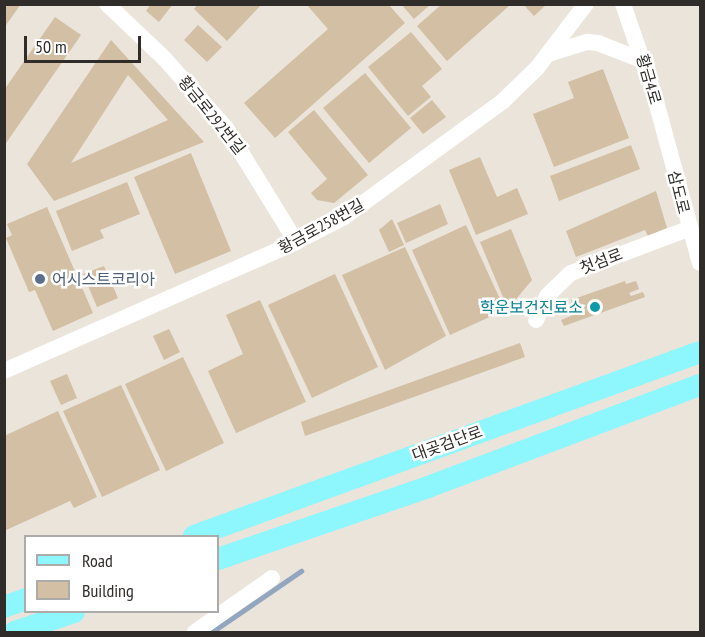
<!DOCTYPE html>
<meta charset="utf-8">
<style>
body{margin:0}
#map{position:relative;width:705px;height:637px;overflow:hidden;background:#eae4da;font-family:"PT Sans Narrow","Noto Sans KR",sans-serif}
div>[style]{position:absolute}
.stream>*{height:4.5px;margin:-2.25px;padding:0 2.25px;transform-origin:2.25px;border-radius:2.25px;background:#92a6bf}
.building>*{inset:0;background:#d2bfa4}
.minor>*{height:16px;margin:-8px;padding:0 8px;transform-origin:8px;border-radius:8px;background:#fff}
.major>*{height:22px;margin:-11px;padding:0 11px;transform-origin:11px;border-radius:11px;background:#8ef6fd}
.dots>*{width:16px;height:16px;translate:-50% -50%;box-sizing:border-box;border:3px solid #fff;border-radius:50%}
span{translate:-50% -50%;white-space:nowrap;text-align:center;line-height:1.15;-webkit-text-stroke:5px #fff;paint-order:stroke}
.street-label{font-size:16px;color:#2f2c29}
.service-label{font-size:16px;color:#4e5e75}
.left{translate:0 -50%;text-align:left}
.culture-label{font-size:16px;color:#0d838f}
.right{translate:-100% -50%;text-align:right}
.frame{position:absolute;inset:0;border:6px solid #2f2c29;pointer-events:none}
.legend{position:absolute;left:24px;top:535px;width:195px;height:78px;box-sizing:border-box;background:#fff;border:2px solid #acaba9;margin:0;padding:8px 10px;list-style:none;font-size:18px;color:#2f2c29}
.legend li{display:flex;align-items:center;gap:12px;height:30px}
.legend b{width:30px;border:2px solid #acaba9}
.scale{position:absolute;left:24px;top:36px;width:117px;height:27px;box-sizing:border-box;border:3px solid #2f2c29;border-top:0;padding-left:8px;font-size:18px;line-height:21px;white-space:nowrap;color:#2f2c29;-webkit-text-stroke:4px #fff;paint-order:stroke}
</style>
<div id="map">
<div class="stream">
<i style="left:212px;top:632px;width:108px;rotate:-34.4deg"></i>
</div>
<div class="building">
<i style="clip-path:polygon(4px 4px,21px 4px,4px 28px)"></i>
<i style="clip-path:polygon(151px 4px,173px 4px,159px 22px,146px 11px)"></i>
<i style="clip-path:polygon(198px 4px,262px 4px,227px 41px,194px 9px)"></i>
<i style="clip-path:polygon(306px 4px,388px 4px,405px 23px,275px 138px,244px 103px,328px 29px)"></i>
<i style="clip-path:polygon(401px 4px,431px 4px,414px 19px)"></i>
<i style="clip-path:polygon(442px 4px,511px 4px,447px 61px,417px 26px)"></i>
<i style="clip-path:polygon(523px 4px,547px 4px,534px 16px)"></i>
<i style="clip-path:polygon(55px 17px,81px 35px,4px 146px,4px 90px)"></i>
<i style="clip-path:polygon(198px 25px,222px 47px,207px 62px,184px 40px)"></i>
<i style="clip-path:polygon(411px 32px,442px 69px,422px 86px,431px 97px,408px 116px,368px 67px)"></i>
<i style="clip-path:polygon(evenodd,111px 40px,204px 142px,54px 201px,27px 164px,111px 40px,128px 75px,168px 120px,71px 163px,128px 75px)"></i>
<i style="clip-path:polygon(603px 69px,629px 138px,554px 167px,533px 114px,574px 98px,568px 82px)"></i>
<i style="clip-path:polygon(365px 73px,411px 128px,369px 163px,323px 108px)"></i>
<i style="clip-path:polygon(432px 100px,446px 117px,423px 134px,410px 118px)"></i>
<i style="clip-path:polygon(314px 110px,368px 175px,334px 203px,317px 200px,311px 193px,327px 179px,288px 132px)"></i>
<i style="clip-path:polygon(631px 145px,640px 169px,559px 201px,550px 176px)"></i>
<i style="clip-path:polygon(191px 153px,231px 251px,175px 274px,134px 177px)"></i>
<i style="clip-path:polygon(480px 157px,497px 197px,517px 188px,528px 214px,476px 235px,449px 170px)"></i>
<i style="clip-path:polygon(127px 182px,140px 214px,100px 230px,104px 238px,72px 251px,56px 211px)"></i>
<i style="clip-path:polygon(656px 191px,667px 228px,648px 236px,645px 230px,576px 257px,566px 231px)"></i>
<i style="clip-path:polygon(440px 204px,448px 224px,406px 243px,397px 223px)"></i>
<i style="clip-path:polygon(47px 207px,93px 313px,53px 331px,35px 290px,29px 292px,6px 238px,12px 235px,7px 224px)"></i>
<i style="clip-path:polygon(392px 219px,404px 245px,389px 252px,379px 230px)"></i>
<i style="clip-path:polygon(466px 225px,505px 310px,450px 335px,412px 250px)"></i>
<i style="clip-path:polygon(511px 229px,532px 280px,508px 309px,480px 242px)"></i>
<i style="clip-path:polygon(405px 247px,446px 336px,385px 370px,342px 275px)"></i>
<i style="clip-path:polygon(104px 266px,118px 298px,97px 307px,83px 274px)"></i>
<i style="clip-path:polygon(335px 274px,378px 367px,312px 398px,268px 305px)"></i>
<i style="clip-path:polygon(625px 281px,626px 284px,636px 281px,639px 289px,629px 293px,631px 296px,643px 292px,645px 297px,564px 326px,561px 320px,576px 314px,571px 300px)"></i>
<i style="clip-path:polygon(260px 300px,306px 402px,236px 433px,208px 371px,243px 354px,226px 315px)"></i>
<i style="clip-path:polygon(169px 329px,180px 352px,164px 360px,153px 336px)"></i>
<i style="clip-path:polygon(520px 343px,525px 357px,305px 436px,301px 422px)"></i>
<i style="clip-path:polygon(183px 357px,224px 443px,166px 471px,125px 384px)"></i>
<i style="clip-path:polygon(67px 374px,77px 398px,61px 405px,50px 381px)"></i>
<i style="clip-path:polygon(121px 385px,160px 470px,102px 497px,63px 411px)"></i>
<i style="clip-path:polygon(58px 411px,97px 497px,74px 508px,70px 501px,4px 531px,4px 436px)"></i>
</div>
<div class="minor">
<i style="left:107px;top:4px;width:79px;rotate:43.5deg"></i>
<i style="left:164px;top:58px;width:94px;rotate:48.5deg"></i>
<i style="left:226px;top:128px;width:134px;rotate:58.4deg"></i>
<i style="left:623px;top:4px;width:95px;rotate:71deg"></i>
<i style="left:654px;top:94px;width:175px;rotate:74.8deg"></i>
<i style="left:551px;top:53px;width:38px;rotate:-17deg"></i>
<i style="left:587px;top:42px;width:11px;rotate:5deg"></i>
<i style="left:598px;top:43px;width:49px;rotate:21.4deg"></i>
<i style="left:536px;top:320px;width:26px;rotate:-65deg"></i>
<i style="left:547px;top:296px;width:33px;rotate:-44deg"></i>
<i style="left:571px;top:273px;width:125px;rotate:-20.6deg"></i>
<i style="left:4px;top:371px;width:319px;rotate:-23.8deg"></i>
<i style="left:296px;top:242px;width:54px;rotate:-27.5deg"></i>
<i style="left:344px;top:217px;width:197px;rotate:-36.1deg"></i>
<i style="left:503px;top:101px;width:47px;rotate:-44.1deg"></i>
<i style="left:537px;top:68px;width:81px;rotate:-52.6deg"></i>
<i style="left:195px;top:632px;width:94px;rotate:-35deg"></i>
</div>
<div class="major">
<i style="left:194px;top:536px;width:538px;rotate:-19.98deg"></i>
<i style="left:218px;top:559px;width:222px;rotate:-18.9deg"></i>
<i style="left:428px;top:487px;width:290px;rotate:-20.6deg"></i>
<i style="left:4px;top:607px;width:23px;rotate:-20deg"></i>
<i style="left:15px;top:632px;width:62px;rotate:-18.7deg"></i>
</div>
<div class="dots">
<i style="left:40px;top:279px;background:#5c6f8a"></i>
<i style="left:595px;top:307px;background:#0f9aa8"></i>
</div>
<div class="street-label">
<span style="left:649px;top:79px;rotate:74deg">황금4로</span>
<span style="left:212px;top:115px;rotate:51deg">황금로292번길</span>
<span style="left:679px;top:192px;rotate:76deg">삼도로</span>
<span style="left:321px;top:226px;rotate:-29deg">황금로258번길</span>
<span style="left:601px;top:261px;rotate:-21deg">첫섬로</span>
<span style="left:447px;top:443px;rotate:-20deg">대곶검단로</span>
</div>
<div class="service-label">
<span class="left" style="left:52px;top:279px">어시스트코리아</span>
</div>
<div class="culture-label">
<span class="right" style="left:583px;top:307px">학운보건진료소</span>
</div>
<div class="frame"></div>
<ul class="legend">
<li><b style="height:8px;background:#8ef6fd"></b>Road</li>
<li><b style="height:16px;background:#d2bfa4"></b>Building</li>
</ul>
<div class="scale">50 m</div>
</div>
